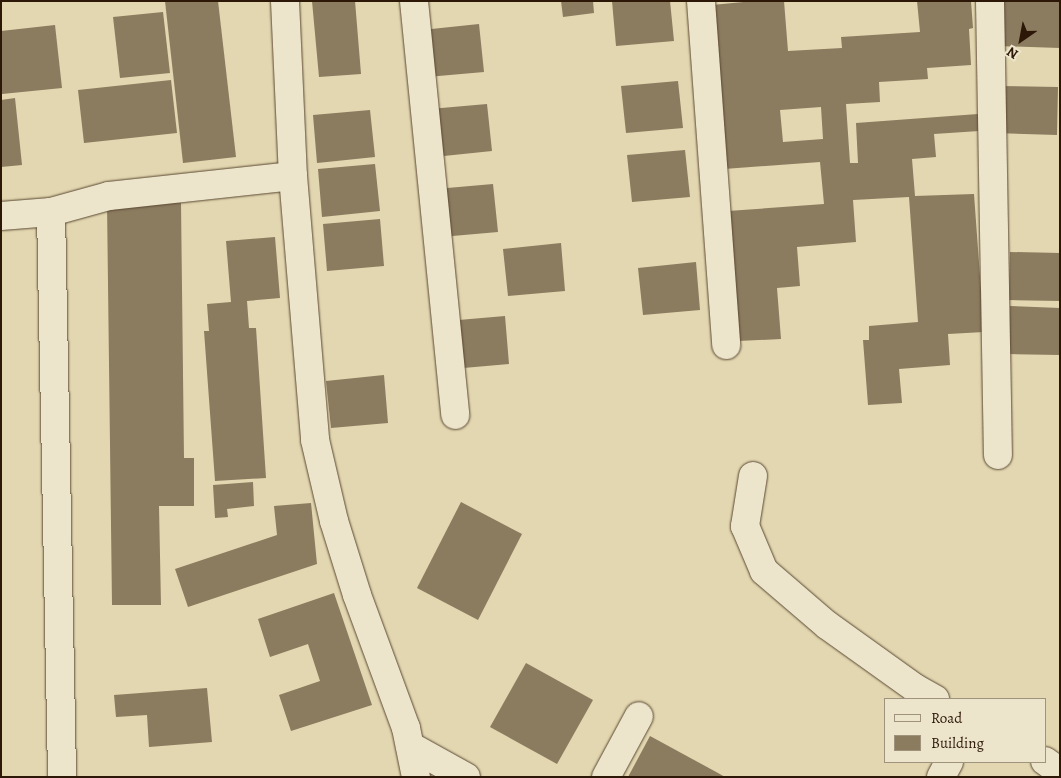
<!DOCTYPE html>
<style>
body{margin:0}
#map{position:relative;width:1061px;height:778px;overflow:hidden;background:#e2d7b0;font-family:Alegreya,serif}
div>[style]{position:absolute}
.building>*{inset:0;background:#8b7b5f}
.roads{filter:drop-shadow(0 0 1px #5a4832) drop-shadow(0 0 1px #5a4832)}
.minor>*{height:28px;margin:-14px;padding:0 14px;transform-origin:14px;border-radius:14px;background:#ece5cc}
span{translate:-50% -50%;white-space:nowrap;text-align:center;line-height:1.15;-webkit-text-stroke:5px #ece5cc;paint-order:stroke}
.frame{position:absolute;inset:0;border:2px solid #2d1808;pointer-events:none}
.legend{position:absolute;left:884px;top:698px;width:162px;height:65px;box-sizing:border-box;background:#ece5cc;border:1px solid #a0937e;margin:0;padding:6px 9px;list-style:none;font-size:15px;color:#2d1808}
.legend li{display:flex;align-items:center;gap:10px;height:25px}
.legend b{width:25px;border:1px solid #a0937e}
.north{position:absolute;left:996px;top:15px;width:50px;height:50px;-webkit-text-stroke:4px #ece5cc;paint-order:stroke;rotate:213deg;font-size:14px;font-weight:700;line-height:20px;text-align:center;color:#2d1808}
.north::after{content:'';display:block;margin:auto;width:18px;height:22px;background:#2d1808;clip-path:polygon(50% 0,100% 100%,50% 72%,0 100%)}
</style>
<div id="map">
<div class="building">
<i style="clip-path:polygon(165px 1px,218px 1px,236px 157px,183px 163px)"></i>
<i style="clip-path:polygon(312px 1px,355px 1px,361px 74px,319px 77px)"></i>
<i style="clip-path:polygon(561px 1px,593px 1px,594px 13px,563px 17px)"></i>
<i style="clip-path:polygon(612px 1px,670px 1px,674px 41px,616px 46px)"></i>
<i style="clip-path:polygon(evenodd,754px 1px,784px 1px,788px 51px,842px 48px,841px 37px,920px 32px,917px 1px,971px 1px,973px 28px,969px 29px,971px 65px,927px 68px,928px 79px,879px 82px,880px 102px,846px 104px,850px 163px,858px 163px,856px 123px,978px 114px,979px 131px,934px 134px,936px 157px,912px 159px,915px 196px,974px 194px,984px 332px,948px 334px,950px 365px,899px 369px,902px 403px,868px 405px,863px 340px,869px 340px,869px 326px,918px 322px,909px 197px,853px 200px,856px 242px,797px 247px,800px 286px,777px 288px,781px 339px,738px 341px,728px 211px,824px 204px,820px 162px,724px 169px,712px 5px,754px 1px,821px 107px,823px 139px,783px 142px,780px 110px,821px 107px)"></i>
<i style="clip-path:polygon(998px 1px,1060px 1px,1060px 48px,997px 46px)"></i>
<i style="clip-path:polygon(163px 12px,170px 73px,120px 78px,113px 17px)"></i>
<i style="clip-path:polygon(479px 24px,484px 72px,427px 77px,422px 30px)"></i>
<i style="clip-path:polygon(55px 25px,62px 88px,2px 94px,1px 31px)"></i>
<i style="clip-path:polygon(171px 80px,177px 133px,84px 143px,78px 90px)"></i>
<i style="clip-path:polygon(678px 81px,683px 128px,626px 133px,621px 86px)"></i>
<i style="clip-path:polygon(996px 86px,1058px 87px,1057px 135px,994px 133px)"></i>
<i style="clip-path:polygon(15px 98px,22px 165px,1px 167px,1px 100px)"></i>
<i style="clip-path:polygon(487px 104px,492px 151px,434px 157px,430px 109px)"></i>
<i style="clip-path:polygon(370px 110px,375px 157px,317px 163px,313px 115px)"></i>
<i style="clip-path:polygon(685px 150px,690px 197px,632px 202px,627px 155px)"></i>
<i style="clip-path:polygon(375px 164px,380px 211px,322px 217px,318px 169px)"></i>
<i style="clip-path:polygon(493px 184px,498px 232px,441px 237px,436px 189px)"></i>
<i style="clip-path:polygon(107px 203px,181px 203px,184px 458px,194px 458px,194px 506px,159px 506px,161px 605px,112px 605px)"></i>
<i style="clip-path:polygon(380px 219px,384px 266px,327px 271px,323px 224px)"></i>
<i style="clip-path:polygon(275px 237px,280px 298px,247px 301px,249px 328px,256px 328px,266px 478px,215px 481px,204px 331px,209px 331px,207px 304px,231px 302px,226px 241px)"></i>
<i style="clip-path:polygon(561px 243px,565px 291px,508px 296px,503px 249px)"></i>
<i style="clip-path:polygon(1010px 252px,1060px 253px,1060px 301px,1009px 300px)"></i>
<i style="clip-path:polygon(696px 262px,700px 310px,643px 315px,638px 268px)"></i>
<i style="clip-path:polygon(1010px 306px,1060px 308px,1060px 355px,1009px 354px)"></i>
<i style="clip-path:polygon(505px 316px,509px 364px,452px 369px,447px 321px)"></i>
<i style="clip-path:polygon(384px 375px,388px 423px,331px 428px,326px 381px)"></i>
<i style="clip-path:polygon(253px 482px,254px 506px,227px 509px,228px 517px,215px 518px,213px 485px)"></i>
<i style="clip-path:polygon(461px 502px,522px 534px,478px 620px,417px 588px)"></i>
<i style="clip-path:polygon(311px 503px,317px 564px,188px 607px,175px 569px,277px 535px,274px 506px)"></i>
<i style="clip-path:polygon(334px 593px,372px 705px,291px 731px,279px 695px,320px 681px,308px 644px,270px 657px,258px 619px)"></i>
<i style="clip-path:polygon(526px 663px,593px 700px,557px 764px,490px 727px)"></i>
<i style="clip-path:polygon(207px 688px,212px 742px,149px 747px,147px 715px,116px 717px,114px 695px)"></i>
<i style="clip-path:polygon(650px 736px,718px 773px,725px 777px,628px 777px)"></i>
</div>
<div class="roads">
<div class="minor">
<i style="left:285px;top:1px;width:175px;rotate:87.4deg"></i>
<i style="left:293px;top:176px;width:265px;rotate:85.2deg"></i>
<i style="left:315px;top:440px;width:83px;rotate:76.8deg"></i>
<i style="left:334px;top:521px;width:77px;rotate:72.7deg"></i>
<i style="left:357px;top:595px;width:142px;rotate:69.8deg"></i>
<i style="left:406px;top:728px;width:50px;rotate:78.5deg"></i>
<i style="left:414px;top:1px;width:416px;rotate:84.3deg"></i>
<i style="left:701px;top:1px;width:345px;rotate:85.8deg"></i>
<i style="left:990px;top:1px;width:454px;rotate:89deg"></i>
<i style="left:51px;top:212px;width:565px;rotate:88.88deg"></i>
<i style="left:1px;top:216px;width:50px;rotate:-4.6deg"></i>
<i style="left:51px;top:212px;width:60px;rotate:-15.4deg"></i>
<i style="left:109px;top:196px;width:185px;rotate:-6.2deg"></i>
<i style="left:753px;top:476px;width:51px;rotate:99.1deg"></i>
<i style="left:745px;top:526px;width:49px;rotate:67.1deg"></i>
<i style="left:764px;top:571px;width:83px;rotate:40.6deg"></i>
<i style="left:827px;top:625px;width:108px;rotate:35.6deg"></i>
<i style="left:915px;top:688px;width:23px;rotate:29deg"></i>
<i style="left:410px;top:746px;width:64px;rotate:29deg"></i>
<i style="left:1045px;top:761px;width:19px;rotate:36deg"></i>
<i style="left:606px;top:777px;width:69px;rotate:-61.6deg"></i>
<i style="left:941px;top:777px;width:17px;rotate:-62deg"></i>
</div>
</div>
<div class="frame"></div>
<ul class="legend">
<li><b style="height:6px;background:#ece5cc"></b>Road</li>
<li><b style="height:14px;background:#8b7b5f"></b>Building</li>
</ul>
<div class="north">N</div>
</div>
